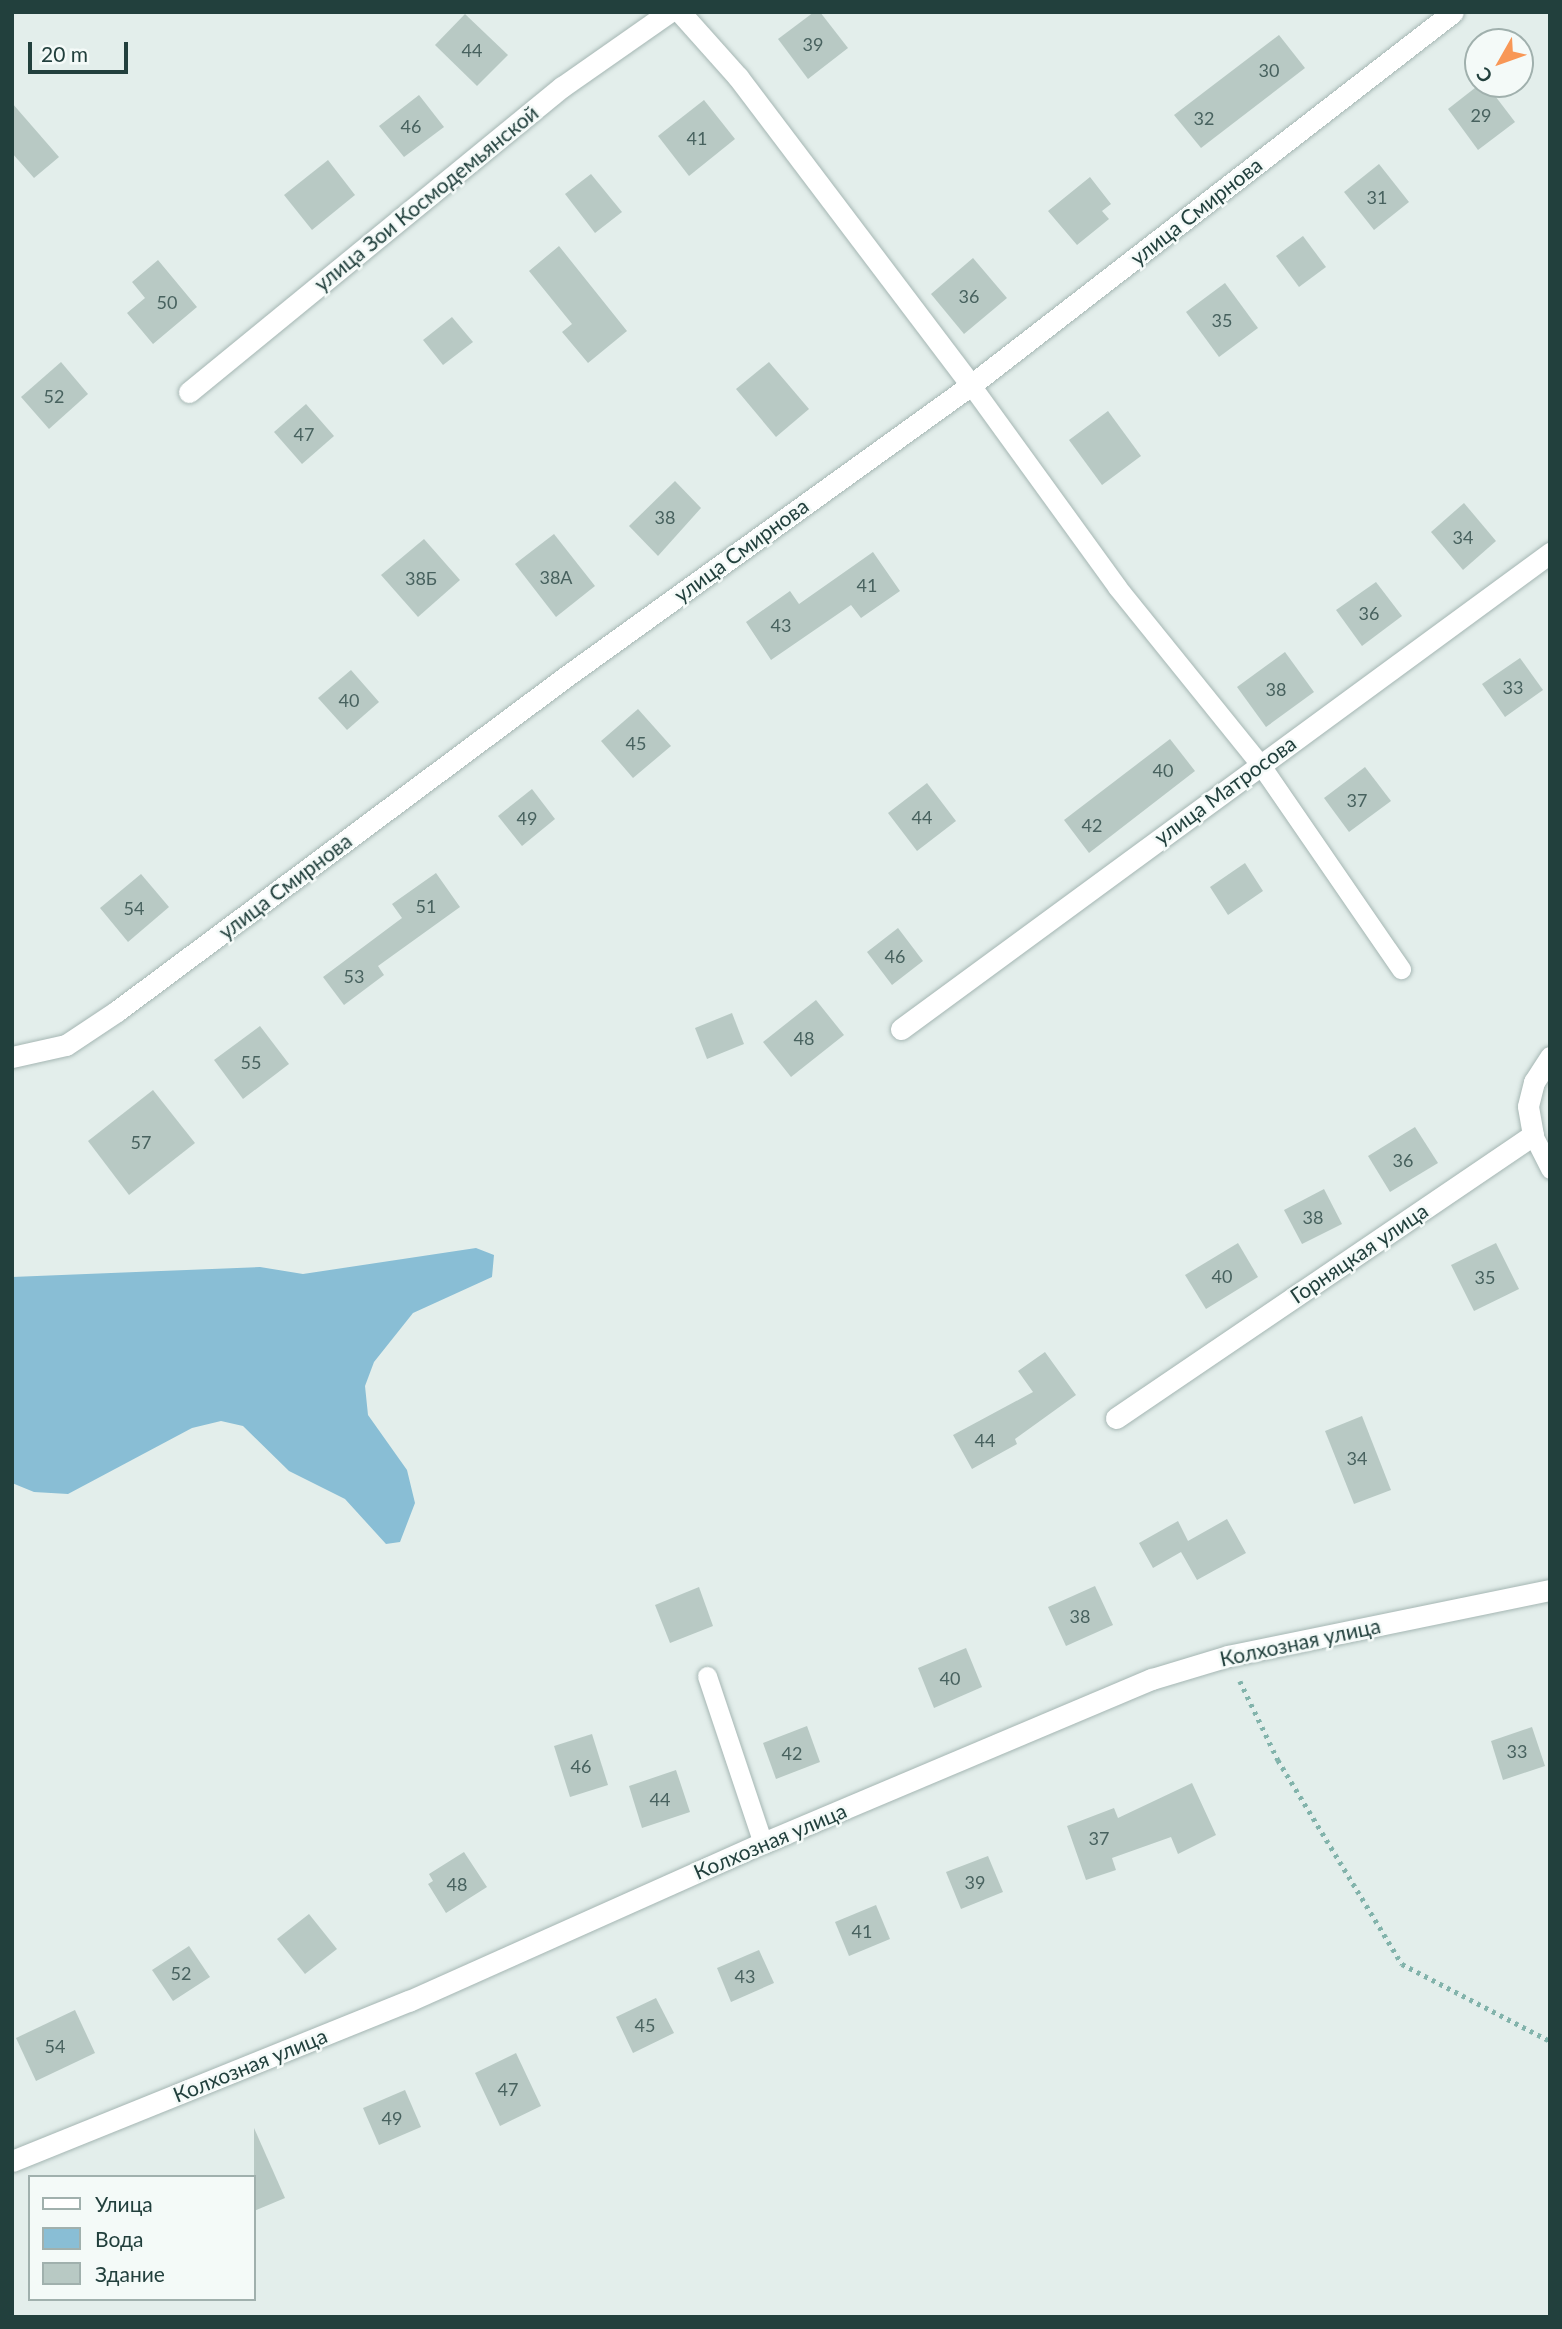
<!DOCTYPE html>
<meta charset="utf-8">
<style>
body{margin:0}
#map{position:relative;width:1562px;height:2329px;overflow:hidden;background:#e3eeeb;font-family:Lato,sans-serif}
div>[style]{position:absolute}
.water>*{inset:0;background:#89bed5}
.building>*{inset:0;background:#b8c9c4}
.path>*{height:4.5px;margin-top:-2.25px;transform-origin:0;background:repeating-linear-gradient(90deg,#82b3ab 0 3.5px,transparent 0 8.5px)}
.roads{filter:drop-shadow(0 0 2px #a5b6b3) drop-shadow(0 0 2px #a5b6b3)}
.service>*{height:19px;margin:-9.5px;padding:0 9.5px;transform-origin:9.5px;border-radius:9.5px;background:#fff}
.minor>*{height:21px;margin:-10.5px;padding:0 10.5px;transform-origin:10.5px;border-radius:10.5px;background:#fff}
span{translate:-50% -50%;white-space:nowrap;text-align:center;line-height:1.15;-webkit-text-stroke:5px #f4faf8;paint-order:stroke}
.number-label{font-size:18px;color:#48625f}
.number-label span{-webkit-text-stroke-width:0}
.street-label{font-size:21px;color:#22403d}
.frame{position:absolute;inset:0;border:14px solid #22403d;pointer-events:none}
.legend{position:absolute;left:28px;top:2175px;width:228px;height:126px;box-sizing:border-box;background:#f4faf8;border:2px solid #a0b0ad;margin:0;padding:9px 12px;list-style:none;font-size:21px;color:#22403d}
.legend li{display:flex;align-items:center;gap:14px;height:35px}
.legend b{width:35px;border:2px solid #a0b0ad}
.north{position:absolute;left:1464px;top:28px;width:70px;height:70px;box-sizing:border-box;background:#f4faf8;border:2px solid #a0b0ad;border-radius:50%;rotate:230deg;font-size:19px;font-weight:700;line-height:28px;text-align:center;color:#22403d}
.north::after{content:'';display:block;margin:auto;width:24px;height:32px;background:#f89756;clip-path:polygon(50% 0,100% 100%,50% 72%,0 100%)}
.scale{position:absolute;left:28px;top:42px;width:100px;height:32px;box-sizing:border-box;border:4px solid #22403d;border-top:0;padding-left:9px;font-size:21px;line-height:24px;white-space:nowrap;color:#22403d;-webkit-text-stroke:5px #f4faf8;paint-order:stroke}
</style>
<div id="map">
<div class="water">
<i style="clip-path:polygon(476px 1248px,494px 1255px,492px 1277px,413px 1313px,374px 1362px,365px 1386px,368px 1415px,407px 1470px,415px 1503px,400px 1542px,386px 1544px,345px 1499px,289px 1471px,243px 1426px,221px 1421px,192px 1428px,68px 1494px,34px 1492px,12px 1483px,12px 1277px,260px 1267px,303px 1274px)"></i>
</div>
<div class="building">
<i style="clip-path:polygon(814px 12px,820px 12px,848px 48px,808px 79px,778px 39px)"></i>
<i style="clip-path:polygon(465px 14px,508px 55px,477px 86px,435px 45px)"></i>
<i style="clip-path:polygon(1279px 35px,1305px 68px,1201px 148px,1174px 115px)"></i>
<i style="clip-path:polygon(1480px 84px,1486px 84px,1515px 122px,1478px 150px,1448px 109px)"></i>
<i style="clip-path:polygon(419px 95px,444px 127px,404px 157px,379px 126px)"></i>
<i style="clip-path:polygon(704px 100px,735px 139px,689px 176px,658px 136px)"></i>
<i style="clip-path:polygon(12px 103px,59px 157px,34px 178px,12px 153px)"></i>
<i style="clip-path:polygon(328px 160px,355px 195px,312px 230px,284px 195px)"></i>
<i style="clip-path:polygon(1379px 164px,1409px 202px,1374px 230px,1344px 192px)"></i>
<i style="clip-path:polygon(591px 174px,622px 212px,595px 233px,565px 194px)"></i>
<i style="clip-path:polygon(1090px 177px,1111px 204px,1102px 211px,1109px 219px,1077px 245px,1048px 211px)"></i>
<i style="clip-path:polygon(1303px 236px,1326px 267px,1299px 287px,1276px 256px)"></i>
<i style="clip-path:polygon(559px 246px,627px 331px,588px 363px,562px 332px,572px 324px,529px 271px)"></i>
<i style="clip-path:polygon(973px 258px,1007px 298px,964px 334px,931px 294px)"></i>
<i style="clip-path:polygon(158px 260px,197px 307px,153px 344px,127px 313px,145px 298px,132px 282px)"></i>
<i style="clip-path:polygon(1225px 283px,1258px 328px,1219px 357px,1186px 312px)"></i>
<i style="clip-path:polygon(452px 317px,473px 342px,443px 365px,423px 340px)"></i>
<i style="clip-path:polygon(61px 362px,88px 394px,49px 429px,21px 397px)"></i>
<i style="clip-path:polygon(769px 362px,809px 409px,776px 437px,736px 389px)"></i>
<i style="clip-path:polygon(306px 404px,334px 436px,302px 464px,274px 432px)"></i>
<i style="clip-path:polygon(1108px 411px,1141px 456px,1102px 485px,1069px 440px)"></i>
<i style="clip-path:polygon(675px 481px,701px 508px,658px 556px,629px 526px)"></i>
<i style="clip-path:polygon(1464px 503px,1496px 541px,1463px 570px,1431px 532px)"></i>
<i style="clip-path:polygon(554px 534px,595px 586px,556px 617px,515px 564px)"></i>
<i style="clip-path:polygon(424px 539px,460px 580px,418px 617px,381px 575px)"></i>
<i style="clip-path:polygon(873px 552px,900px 591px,861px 618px,851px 605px,771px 660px,746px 622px,790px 591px,799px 604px)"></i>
<i style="clip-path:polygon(1376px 582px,1402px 616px,1362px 646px,1336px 610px)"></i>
<i style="clip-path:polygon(1285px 652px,1314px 692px,1266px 727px,1237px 687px)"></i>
<i style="clip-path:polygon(1520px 658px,1543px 690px,1505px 717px,1482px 684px)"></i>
<i style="clip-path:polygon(351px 670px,379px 702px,347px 730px,318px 698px)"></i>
<i style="clip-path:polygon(638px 709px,671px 746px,633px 778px,601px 741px)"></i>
<i style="clip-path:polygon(1170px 739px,1195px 771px,1089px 853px,1064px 820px)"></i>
<i style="clip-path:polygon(1365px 767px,1391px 801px,1349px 832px,1324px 798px)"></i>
<i style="clip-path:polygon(927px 783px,956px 821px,917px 851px,888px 813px)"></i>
<i style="clip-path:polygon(532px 789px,555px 819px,522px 846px,498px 816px)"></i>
<i style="clip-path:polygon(1245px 863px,1263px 891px,1228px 915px,1210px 887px)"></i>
<i style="clip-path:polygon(436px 873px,460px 907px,378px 966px,384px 975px,344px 1005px,323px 977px,402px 918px,392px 904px)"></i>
<i style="clip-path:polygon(141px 874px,169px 907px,128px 942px,100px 908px)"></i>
<i style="clip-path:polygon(898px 928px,923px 961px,892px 985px,867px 952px)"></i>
<i style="clip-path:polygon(816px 1000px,844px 1035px,791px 1077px,763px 1042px)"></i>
<i style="clip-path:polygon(732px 1013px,744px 1044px,707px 1059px,695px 1028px)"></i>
<i style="clip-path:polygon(260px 1026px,289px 1064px,243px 1099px,214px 1060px)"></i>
<i style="clip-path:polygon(153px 1090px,195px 1143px,129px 1195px,88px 1141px)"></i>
<i style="clip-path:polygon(1415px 1127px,1438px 1163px,1390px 1192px,1368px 1156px)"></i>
<i style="clip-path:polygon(1324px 1189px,1342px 1224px,1302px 1244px,1284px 1210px)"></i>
<i style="clip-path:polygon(1238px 1243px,1258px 1277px,1206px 1309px,1185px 1275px)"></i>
<i style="clip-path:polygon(1496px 1243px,1519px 1289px,1474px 1311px,1451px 1265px)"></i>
<i style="clip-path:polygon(1045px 1352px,1076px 1395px,1015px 1439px,1017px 1444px,972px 1469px,953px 1435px,1033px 1392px,1018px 1371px)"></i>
<i style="clip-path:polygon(1362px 1416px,1391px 1490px,1354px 1504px,1325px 1431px)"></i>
<i style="clip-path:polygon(1227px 1519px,1246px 1553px,1197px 1580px,1181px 1552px,1153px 1568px,1139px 1543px,1178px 1521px,1188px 1541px)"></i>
<i style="clip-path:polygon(1095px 1586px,1113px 1625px,1066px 1646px,1048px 1607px)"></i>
<i style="clip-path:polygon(699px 1587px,713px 1626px,670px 1643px,655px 1605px)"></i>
<i style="clip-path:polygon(966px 1648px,982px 1687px,934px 1708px,918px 1668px)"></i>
<i style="clip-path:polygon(807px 1726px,820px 1762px,776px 1779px,763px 1743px)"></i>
<i style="clip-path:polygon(1532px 1727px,1545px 1766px,1503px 1780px,1491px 1741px)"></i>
<i style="clip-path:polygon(592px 1734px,608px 1785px,570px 1797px,554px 1746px)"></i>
<i style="clip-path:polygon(676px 1770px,690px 1812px,642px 1828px,629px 1786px)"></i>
<i style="clip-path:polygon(1192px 1783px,1216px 1835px,1178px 1854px,1171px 1837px,1112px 1858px,1116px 1870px,1086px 1880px,1067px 1826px,1114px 1808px,1118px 1818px)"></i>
<i style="clip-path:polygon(464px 1852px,487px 1887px,446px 1913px,428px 1884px,433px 1881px,429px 1874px)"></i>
<i style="clip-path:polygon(988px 1856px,1003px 1892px,961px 1909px,946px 1872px)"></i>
<i style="clip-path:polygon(876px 1905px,890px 1939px,849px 1956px,835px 1922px)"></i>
<i style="clip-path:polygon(309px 1914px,337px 1949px,305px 1974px,277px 1939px)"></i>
<i style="clip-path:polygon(189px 1946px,210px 1977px,173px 2001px,152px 1970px)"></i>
<i style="clip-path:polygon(759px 1950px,774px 1983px,731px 2002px,717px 1968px)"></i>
<i style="clip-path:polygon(656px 1998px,674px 2033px,633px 2053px,616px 2017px)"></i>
<i style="clip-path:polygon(75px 2010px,95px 2053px,36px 2081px,16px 2038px)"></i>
<i style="clip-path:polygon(516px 2053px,541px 2106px,500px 2126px,475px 2073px)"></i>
<i style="clip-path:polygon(405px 2090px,421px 2127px,379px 2145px,363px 2108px)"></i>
<i style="clip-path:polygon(254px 2128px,285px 2198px,254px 2211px)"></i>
</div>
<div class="path">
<i style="left:1240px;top:1681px;width:88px;rotate:64.3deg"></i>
<i style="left:1278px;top:1760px;width:239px;rotate:58.7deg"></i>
<i style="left:1402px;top:1964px;width:167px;rotate:27.5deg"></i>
</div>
<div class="roads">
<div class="service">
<i style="left:971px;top:385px;width:249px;rotate:54.1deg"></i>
<i style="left:1117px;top:587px;width:228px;rotate:51.1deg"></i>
<i style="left:1260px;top:764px;width:249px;rotate:55.5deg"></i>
<i style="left:1533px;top:1135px;width:38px;rotate:63deg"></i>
<i style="left:707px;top:1676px;width:176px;rotate:71.5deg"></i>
</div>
<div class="minor">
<i style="left:680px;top:12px;width:87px;rotate:48.3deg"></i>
<i style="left:738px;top:77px;width:386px;rotate:52.9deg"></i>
<i style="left:189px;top:392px;width:482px;rotate:-39.3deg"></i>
<i style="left:562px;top:87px;width:131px;rotate:-35deg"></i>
<i style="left:901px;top:1029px;width:805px;rotate:-36.26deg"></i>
<i style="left:12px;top:1057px;width:55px;rotate:-12.5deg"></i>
<i style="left:66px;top:1045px;width:61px;rotate:-33.7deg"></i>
<i style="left:117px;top:1011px;width:557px;rotate:-36.68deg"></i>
<i style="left:564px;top:678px;width:501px;rotate:-35.75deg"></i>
<i style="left:971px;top:385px;width:609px;rotate:-37.73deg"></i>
<i style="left:1116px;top:1418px;width:504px;rotate:-34.16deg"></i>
<i style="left:1533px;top:1135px;width:29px;rotate:-100deg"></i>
<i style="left:1528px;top:1106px;width:25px;rotate:-76deg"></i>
<i style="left:1534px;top:1082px;width:30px;rotate:-57deg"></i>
<i style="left:12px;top:2161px;width:428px;rotate:-22deg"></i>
<i style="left:409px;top:2001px;width:388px;rotate:-24.1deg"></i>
<i style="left:763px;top:1843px;width:422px;rotate:-22.9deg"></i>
<i style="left:1152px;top:1679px;width:79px;rotate:-16.8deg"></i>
<i style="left:1228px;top:1656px;width:329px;rotate:-11.6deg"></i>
</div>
</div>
<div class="number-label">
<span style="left:813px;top:44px">39</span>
<span style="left:472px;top:50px">44</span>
<span style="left:1269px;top:70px">30</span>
<span style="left:1481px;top:115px">29</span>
<span style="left:1204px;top:118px">32</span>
<span style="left:411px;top:126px">46</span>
<span style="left:697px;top:138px">41</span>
<span style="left:1377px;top:197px">31</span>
<span style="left:969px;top:296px">36</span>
<span style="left:167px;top:302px">50</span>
<span style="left:1222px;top:320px">35</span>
<span style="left:54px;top:396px">52</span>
<span style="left:304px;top:434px">47</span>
<span style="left:665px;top:517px">38</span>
<span style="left:1463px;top:537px">34</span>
<span style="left:556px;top:577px">38А</span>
<span style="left:421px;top:578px">38Б</span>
<span style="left:867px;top:585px">41</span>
<span style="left:1369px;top:613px">36</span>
<span style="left:781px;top:625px">43</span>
<span style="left:1513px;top:687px">33</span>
<span style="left:1276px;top:689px">38</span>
<span style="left:349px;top:700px">40</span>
<span style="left:636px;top:743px">45</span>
<span style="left:1163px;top:770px">40</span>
<span style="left:1357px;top:800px">37</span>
<span style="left:922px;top:817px">44</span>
<span style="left:527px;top:818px">49</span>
<span style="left:1092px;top:825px">42</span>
<span style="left:426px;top:906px">51</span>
<span style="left:134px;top:908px">54</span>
<span style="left:895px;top:956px">46</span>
<span style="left:354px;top:976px">53</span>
<span style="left:804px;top:1038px">48</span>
<span style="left:251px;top:1062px">55</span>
<span style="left:141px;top:1142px">57</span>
<span style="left:1403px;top:1160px">36</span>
<span style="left:1313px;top:1217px">38</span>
<span style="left:1222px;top:1276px">40</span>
<span style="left:1485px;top:1277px">35</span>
<span style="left:985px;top:1440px">44</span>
<span style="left:1357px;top:1458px">34</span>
<span style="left:1080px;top:1616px">38</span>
<span style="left:950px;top:1678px">40</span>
<span style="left:1517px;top:1751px">33</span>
<span style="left:792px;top:1753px">42</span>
<span style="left:581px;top:1766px">46</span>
<span style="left:660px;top:1799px">44</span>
<span style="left:1099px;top:1838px">37</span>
<span style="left:975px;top:1882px">39</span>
<span style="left:457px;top:1884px">48</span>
<span style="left:862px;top:1931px">41</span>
<span style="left:181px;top:1973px">52</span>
<span style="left:745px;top:1976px">43</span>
<span style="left:645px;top:2025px">45</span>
<span style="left:55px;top:2046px">54</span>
<span style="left:508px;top:2089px">47</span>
<span style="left:392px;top:2118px">49</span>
</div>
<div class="street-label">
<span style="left:426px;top:198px;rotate:-39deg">улица Зои Космодемьянской</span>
<span style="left:1196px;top:211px;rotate:-38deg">улица Смирнова</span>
<span style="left:741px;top:550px;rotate:-36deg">улица Смирнова</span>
<span style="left:1225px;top:790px;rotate:-36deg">улица Матросова</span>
<span style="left:285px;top:886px;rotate:-37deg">улица Смирнова</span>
<span style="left:1359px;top:1253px;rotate:-34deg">Горняцкая улица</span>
<span style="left:1300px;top:1642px;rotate:-12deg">Колхозная улица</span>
<span style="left:770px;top:1841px;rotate:-23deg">Колхозная улица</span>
<span style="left:250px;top:2065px;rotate:-22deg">Колхозная улица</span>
</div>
<div class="frame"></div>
<ul class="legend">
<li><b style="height:9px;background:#fff"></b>Улица</li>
<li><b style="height:19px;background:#89bed5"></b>Вода</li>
<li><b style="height:19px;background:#b8c9c4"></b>Здание</li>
</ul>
<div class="north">С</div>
<div class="scale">20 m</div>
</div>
